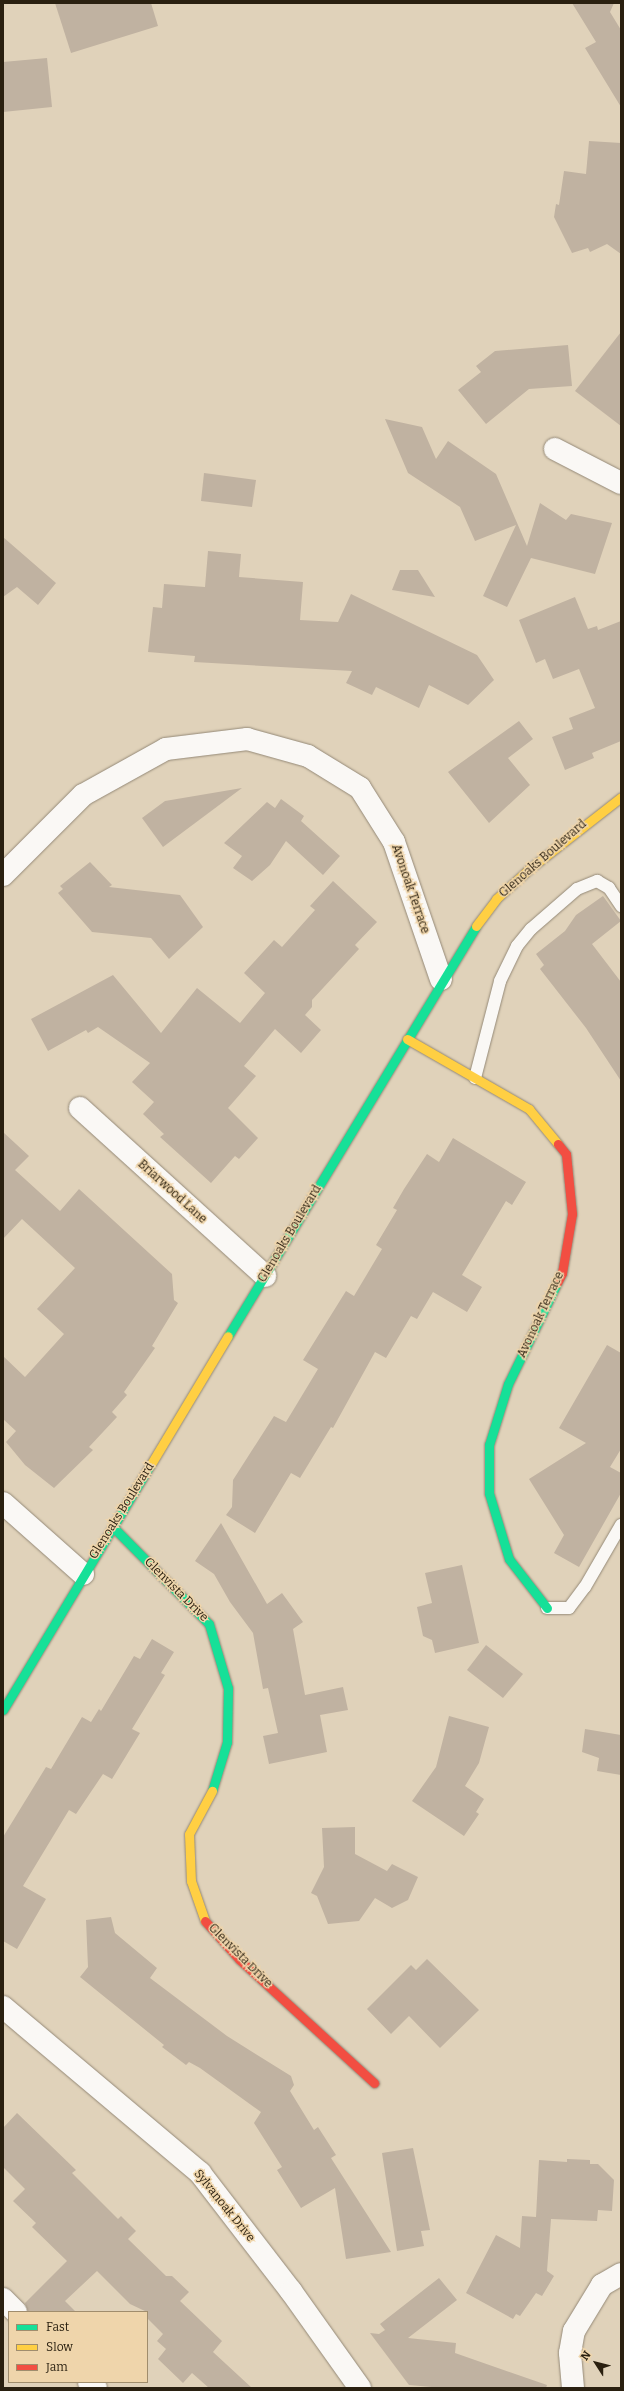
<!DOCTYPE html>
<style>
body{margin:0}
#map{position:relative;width:624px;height:2391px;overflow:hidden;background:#e0d2ba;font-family:Bitter,serif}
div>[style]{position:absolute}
.building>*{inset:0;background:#c0b2a1}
.roads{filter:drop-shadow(0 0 1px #948977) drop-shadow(0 0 1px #948977)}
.lane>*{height:12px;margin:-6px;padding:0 6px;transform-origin:6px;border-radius:6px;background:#faf8f5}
.street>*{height:22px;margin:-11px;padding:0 11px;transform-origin:11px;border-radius:11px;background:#faf8f5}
.fast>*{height:9px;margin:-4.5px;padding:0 4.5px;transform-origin:4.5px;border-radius:4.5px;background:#16e098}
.slow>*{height:9px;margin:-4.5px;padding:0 4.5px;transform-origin:4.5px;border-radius:4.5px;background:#ffcf43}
.jam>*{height:9px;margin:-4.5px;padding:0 4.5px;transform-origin:4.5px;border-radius:4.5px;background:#f24e42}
span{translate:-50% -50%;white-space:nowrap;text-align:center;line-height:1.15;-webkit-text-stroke:3px #efd5ab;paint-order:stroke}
.street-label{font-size:12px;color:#2a2010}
.frame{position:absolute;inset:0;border:4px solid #2a2010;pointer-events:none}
.legend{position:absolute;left:8px;top:2311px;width:140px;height:72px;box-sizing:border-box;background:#efd5ab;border:1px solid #a08d6d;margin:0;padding:5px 7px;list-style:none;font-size:12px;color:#2a2010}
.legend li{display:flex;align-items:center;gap:8px;height:20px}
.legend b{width:20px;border:1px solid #a08d6d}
.north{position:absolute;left:576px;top:2343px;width:40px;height:40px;-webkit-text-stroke:3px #efd5ab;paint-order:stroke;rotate:306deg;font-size:11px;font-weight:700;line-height:16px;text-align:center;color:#2a2010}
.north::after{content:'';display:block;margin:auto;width:14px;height:18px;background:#2a2010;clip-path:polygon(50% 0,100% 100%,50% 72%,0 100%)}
</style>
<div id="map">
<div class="building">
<i style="clip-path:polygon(55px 3px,151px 3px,158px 26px,71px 53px)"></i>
<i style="clip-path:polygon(572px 3px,614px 3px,610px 12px,621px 30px,621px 107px,585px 48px,596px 42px)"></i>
<i style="clip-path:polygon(47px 58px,52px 107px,3px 112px,3px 62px)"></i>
<i style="clip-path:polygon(589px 141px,621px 143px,621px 254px,607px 244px,590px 252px,588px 248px,572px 253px,554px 217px,556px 204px,559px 205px,564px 171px,586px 174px)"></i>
<i style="clip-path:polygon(621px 332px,621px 426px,575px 391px)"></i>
<i style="clip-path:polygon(568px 345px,572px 386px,529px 389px,486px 424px,458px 390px,481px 372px,476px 366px,495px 351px)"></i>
<i style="clip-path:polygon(385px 419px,422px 427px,436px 459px,448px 441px,496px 474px,527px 546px,540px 503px,566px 520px,571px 514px,612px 523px,595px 574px,531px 558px,507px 607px,483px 596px,516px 525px,475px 541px,460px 507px,408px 473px)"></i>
<i style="clip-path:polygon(204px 473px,256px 480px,252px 507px,201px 501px)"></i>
<i style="clip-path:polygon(3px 537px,56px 583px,38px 605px,17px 587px,3px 597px)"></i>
<i style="clip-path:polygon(208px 551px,241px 554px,239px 577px,303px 582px,300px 620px,338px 622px,351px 594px,477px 655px,494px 680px,468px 705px,429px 685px,419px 708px,376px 687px,372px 695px,346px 683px,352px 671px,194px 662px,195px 656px,148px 652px,153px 607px,162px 608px,164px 584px,205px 587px)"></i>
<i style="clip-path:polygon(400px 570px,418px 570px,435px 597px,392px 590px)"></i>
<i style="clip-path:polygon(575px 597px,588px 629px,597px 626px,598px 630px,621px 621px,621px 741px,592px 753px,594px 758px,565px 770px,552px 737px,573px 729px,569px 718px,595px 708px,579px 669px,553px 679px,545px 659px,536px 663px,519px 620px)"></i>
<i style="clip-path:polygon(519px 721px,533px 739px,508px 758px,530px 785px,489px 823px,448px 772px)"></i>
<i style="clip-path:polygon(242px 788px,163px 847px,142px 818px,165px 801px)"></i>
<i style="clip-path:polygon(281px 799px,304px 816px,301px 821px,340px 856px,323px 875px,286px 841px,270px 865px,252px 881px,233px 868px,242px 856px,224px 843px,267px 802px,275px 808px)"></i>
<i style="clip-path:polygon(90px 862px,112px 885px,109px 887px,180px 895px,203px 927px,169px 959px,151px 938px,92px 932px,58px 893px,63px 889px,60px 886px)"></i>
<i style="clip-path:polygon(333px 881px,377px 922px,355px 945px,359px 949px,312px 1000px,312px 1007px,305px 1015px,321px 1030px,301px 1053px,275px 1029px,244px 1066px,256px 1076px,228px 1108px,258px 1138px,239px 1159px,235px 1156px,211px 1183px,160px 1137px,164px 1134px,143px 1114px,154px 1102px,132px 1082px,150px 1063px,98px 1027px,88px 1033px,86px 1030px,48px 1051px,31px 1019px,113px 975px,161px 1033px,197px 988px,240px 1023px,265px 993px,244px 973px,274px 940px,282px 947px,315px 910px,310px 906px)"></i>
<i style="clip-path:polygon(603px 896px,621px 921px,592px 944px,621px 982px,621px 1081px,586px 1028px,540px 969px,544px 965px,536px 954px,565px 931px,576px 915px)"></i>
<i style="clip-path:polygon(3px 1132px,29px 1156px,15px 1170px,60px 1211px,79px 1189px,172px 1274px,174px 1300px,178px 1303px,152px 1346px,155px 1348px,124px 1392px,127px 1395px,112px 1412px,117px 1417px,89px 1447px,93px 1450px,54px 1488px,25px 1465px,6px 1442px,16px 1431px,3px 1419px,3px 1356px,25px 1377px,64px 1334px,37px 1309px,75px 1268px,22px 1219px,3px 1239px)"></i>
<i style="clip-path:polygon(453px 1138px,526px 1182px,512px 1205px,506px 1201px,462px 1275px,482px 1287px,467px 1312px,433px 1292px,417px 1319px,411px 1316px,386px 1358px,375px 1352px,333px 1428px,331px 1427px,300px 1478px,291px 1473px,255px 1533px,226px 1515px,232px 1507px,233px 1480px,274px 1416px,286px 1422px,318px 1369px,303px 1360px,346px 1291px,354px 1296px,382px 1249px,376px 1245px,397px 1210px,393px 1208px,404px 1189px,427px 1154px,439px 1162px)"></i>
<i style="clip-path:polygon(607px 1345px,621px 1353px,621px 1449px,610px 1467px,621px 1473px,621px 1493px,579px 1567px,554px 1553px,564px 1535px,529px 1479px,586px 1443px,559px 1428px)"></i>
<i style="clip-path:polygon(221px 1523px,267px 1604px,282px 1593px,303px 1622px,293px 1629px,305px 1695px,343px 1687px,348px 1710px,320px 1715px,327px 1752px,269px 1764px,263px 1736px,278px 1733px,268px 1688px,263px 1689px,253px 1633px,230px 1602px,214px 1574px,195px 1561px)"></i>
<i style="clip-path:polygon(462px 1565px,479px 1643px,435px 1653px,432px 1640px,423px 1636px,417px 1607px,432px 1603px,425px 1573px)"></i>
<i style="clip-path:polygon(152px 1639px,174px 1652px,161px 1673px,165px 1675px,132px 1729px,140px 1733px,112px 1779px,103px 1774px,76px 1814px,69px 1810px,23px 1886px,46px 1899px,17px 1949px,3px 1941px,3px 1837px,46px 1767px,51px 1769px,82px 1717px,91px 1722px,99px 1709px,101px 1711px,134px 1656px,140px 1659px)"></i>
<i style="clip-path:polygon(486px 1645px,523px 1674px,503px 1698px,467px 1670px)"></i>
<i style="clip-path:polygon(449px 1716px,489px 1727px,479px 1763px,465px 1786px,484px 1799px,476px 1812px,479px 1814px,464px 1836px,412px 1801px,436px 1767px)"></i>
<i style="clip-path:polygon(585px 1729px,621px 1735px,621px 1775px,597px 1771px,599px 1758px,582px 1752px)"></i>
<i style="clip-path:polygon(355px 1827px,355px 1854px,387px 1871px,392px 1864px,418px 1877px,408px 1900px,392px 1908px,375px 1898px,359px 1921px,328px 1924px,317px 1896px,311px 1893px,324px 1867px,322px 1828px)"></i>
<i style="clip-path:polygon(111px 1917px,115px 1933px,157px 1968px,150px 1978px,227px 2036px,291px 2076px,294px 2085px,290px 2091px,314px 2130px,318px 2127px,336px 2155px,331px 2158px,391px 2252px,346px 2259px,335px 2188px,301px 2208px,277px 2170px,282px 2167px,254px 2123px,261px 2112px,200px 2068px,189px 2062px,186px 2065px,162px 2047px,164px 2045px,80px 1977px,88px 1967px,86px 1920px)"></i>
<i style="clip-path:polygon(427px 1959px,479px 2010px,440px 2048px,409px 2016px,391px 2034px,367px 2009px,411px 1965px,416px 1970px)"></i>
<i style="clip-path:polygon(17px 2113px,76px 2170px,72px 2173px,118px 2219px,121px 2216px,136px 2231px,128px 2239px,166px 2276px,172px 2276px,189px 2292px,180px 2301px,222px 2341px,213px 2352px,252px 2388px,209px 2388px,192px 2373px,183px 2383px,158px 2359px,166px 2349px,157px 2341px,163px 2334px,147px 2318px,147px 2312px,130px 2304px,97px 2271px,65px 2301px,76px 2312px,28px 2312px,25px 2303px,67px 2261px,32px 2227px,36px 2223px,13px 2201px,25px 2189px,3px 2167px,3px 2128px)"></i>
<i style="clip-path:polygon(413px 2148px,430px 2230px,421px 2231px,424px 2246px,397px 2251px,382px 2153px)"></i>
<i style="clip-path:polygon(567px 2159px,590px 2160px,590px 2164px,598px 2164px,614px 2180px,612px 2211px,598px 2210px,597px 2221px,551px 2219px,547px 2271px,554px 2276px,542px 2296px,536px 2293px,520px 2316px,516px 2314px,513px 2319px,466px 2293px,496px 2235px,520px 2248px,522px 2216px,536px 2217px,539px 2160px,567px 2162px)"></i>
<i style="clip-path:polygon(439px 2278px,457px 2300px,408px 2338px,456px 2343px,455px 2353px,547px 2385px,546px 2388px,443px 2388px,409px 2385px,370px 2333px,379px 2334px,385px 2330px,380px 2324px)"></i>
</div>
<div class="roads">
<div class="lane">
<i style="left:475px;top:1078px;width:100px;rotate:-75.5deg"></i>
<i style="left:500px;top:981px;width:39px;rotate:-64deg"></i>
<i style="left:517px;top:946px;width:22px;rotate:-51deg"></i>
<i style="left:531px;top:929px;width:61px;rotate:-41deg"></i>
<i style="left:577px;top:889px;width:22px;rotate:-22deg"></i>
<i style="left:597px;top:881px;width:14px;rotate:30deg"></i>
<i style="left:609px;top:888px;width:22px;rotate:56deg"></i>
<i style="left:547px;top:1608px;width:22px"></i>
<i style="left:569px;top:1608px;width:26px;rotate:-53deg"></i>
<i style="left:585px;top:1587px;width:72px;rotate:-59.9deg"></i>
</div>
<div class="street">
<i style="left:555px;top:449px;width:74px;rotate:27.3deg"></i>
<i style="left:3px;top:875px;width:113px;rotate:-45deg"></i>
<i style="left:83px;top:795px;width:95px;rotate:-29deg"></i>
<i style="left:166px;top:749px;width:82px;rotate:-7deg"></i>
<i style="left:247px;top:739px;width:63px;rotate:15.6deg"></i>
<i style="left:308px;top:756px;width:61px;rotate:31.6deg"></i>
<i style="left:360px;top:788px;width:64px;rotate:57.8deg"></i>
<i style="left:394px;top:842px;width:145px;rotate:71.1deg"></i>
<i style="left:80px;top:1108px;width:250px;rotate:42.2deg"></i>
<i style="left:3px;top:1503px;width:107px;rotate:41.6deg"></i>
<i style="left:3px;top:2007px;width:258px;rotate:40.1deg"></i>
<i style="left:200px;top:2173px;width:149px;rotate:52.4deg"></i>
<i style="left:291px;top:2291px;width:119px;rotate:54.6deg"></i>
<i style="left:3px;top:2299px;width:18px;rotate:45deg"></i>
<i style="left:89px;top:2382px;width:9px;rotate:41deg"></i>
<i style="left:573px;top:2388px;width:35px;rotate:-95deg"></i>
<i style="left:570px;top:2353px;width:22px;rotate:-80deg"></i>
<i style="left:574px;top:2331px;width:54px;rotate:-58.7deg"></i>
<i style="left:602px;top:2285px;width:22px;rotate:-30deg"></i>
</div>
<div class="fast">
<i style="left:228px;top:1336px;width:479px;rotate:-58.8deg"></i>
<i style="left:113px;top:1527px;width:136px;rotate:45.3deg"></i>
<i style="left:209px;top:1624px;width:67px;rotate:73.5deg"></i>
<i style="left:228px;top:1688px;width:54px;rotate:91.1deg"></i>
<i style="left:227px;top:1742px;width:51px;rotate:107deg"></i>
<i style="left:547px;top:1608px;width:62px;rotate:-127.8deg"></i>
<i style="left:509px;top:1559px;width:69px;rotate:-106.9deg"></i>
<i style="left:489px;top:1493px;width:48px;rotate:-90deg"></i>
<i style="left:489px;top:1445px;width:64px;rotate:-72.7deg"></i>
<i style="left:508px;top:1384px;width:112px;rotate:-64.1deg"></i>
<i style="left:3px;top:1710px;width:287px;rotate:-59deg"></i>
</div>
<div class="slow">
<i style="left:476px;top:926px;width:34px;rotate:-53deg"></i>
<i style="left:496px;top:899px;width:43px;rotate:-42.2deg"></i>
<i style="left:528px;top:870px;width:118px;rotate:-38.1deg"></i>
<i style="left:407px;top:1039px;width:141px;rotate:29.8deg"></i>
<i style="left:529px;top:1109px;width:45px;rotate:50.4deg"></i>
<i style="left:151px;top:1464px;width:149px;rotate:-59deg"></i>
<i style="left:205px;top:1921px;width:42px;rotate:-109.3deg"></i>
<i style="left:191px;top:1881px;width:47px;rotate:-92.4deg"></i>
<i style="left:189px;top:1834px;width:49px;rotate:-61.9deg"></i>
</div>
<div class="jam">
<i style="left:557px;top:1283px;width:11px;rotate:-63deg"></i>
<i style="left:562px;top:1273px;width:60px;rotate:-80.4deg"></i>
<i style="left:572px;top:1214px;width:60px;rotate:-95.7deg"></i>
<i style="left:566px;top:1154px;width:13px;rotate:-129deg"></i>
<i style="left:205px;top:1921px;width:52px;rotate:48.1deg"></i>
<i style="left:240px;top:1960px;width:182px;rotate:42.5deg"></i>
</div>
</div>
<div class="street-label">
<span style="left:543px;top:859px;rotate:-41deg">Glenoaks Boulevard</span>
<span style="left:410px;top:889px;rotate:71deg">Avonoak Terrace</span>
<span style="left:172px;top:1192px;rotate:42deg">Briarwood Lane</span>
<span style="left:290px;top:1234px;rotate:-59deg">Glenoaks Boulevard</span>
<span style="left:541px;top:1315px;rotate:-65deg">Avonoak Terrace</span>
<span style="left:122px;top:1511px;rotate:-58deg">Glenoaks Boulevard</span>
<span style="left:176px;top:1590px;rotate:45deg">Glenvista Drive</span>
<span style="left:240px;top:1956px;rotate:45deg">Glenvista Drive</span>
<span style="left:224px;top:2206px;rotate:51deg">Sylvanoak Drive</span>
</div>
<div class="frame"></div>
<ul class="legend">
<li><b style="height:5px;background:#16e098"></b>Fast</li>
<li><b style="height:5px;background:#ffcf43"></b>Slow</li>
<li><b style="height:5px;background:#f24e42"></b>Jam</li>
</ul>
<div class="north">N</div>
</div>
